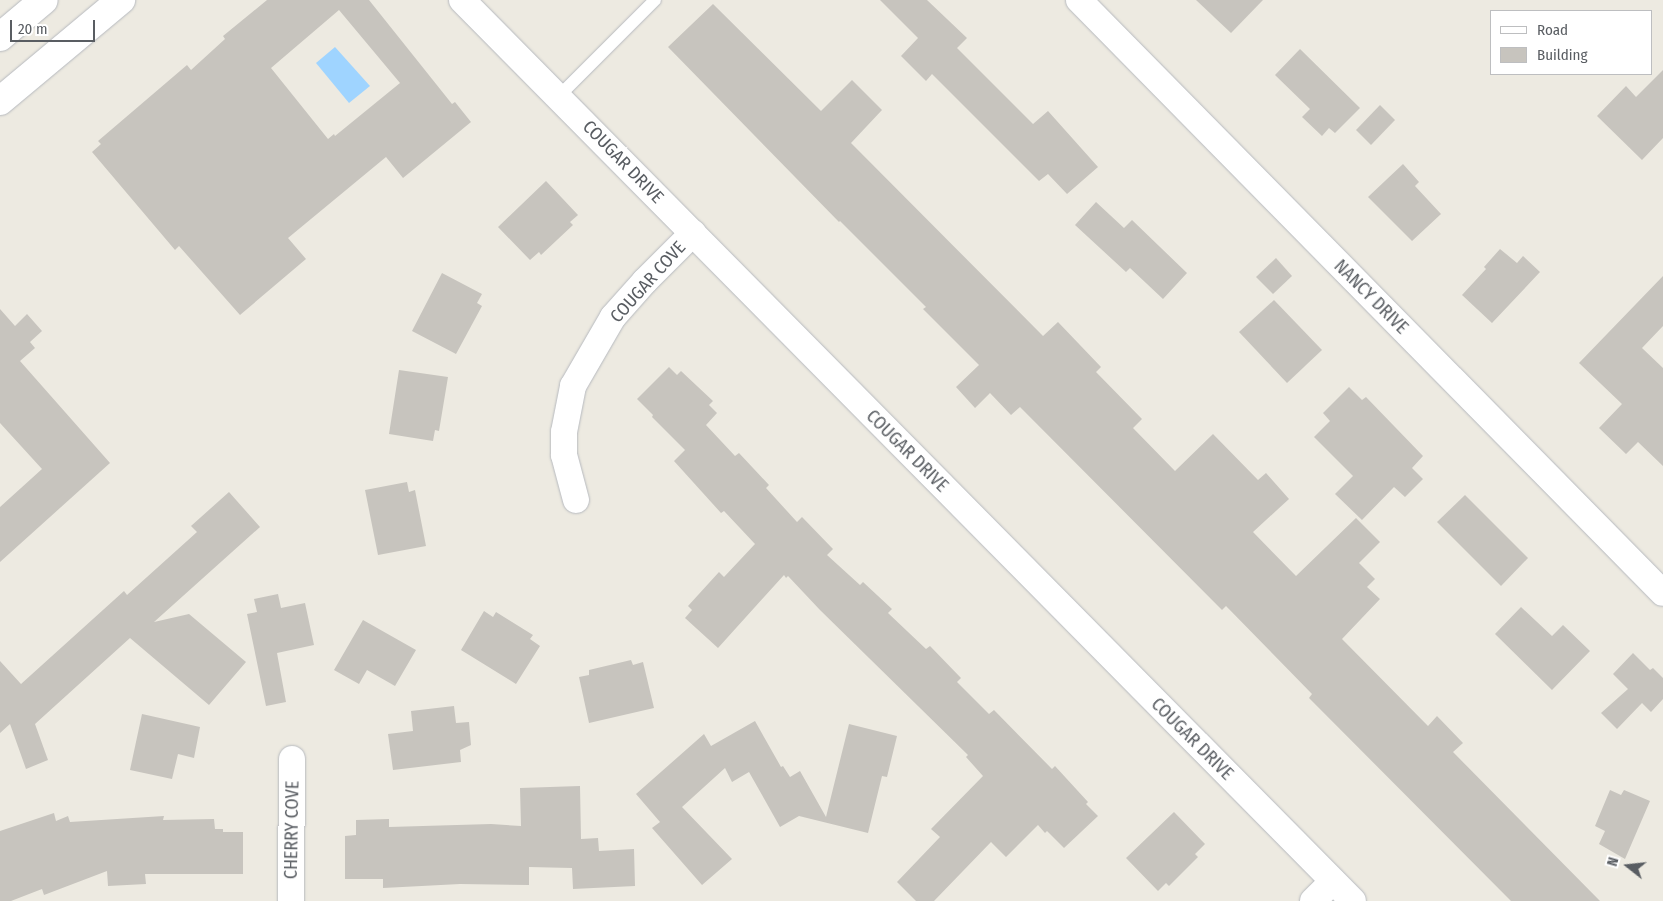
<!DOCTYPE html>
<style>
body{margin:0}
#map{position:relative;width:1663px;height:901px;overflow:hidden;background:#edeae1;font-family:"Fira Sans Condensed",sans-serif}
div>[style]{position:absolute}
.water>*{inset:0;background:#9fd4ff}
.building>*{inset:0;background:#c7c4be}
.roads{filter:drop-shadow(0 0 1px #b6b9be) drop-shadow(0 0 1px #b6b9be)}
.service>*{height:12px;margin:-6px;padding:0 6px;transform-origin:6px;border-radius:6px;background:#fff}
.minor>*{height:26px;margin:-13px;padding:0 13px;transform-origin:13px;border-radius:13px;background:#fff}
.secondary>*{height:28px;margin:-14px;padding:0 14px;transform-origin:14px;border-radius:14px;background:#fff}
span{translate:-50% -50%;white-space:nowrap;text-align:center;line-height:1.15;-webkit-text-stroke:4.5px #fff;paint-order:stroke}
.street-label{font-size:18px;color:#595d62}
.legend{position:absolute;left:1490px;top:10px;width:162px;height:65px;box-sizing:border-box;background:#fff;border:1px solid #bdbec0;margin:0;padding:6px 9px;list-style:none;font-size:15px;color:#595d62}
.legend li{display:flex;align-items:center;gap:10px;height:25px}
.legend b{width:25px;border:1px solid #bdbec0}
.north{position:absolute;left:1603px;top:841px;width:50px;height:50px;-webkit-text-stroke:4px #fff;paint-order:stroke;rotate:286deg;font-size:14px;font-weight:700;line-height:20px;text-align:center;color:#595d62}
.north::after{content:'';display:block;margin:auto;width:18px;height:22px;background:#595d62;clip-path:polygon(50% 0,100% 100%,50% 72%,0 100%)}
.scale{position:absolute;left:10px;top:20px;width:85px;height:22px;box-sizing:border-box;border:2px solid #595d62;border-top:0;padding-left:6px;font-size:15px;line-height:18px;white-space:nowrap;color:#595d62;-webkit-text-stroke:4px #fff;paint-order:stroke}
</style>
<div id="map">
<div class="water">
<i style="clip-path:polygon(335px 47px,370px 86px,349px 103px,316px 63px)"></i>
</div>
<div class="building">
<i style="clip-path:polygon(evenodd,267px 0,369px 0,452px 104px,455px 102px,471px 122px,403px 178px,386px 157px,288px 238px,306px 259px,240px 315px,179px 246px,175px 250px,92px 152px,101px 144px,98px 141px,187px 65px,191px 70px,225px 39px,223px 36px,267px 0,339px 10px,400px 83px,335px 136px,334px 134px,328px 139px,271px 68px,339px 10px)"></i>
<i style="clip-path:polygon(880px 0,927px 0,967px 38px,957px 48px,1033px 124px,1048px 111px,1098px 167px,1067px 194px,1048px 174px,1039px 181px,932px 74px,926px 81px,901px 56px,918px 38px)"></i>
<i style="clip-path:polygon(1196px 0,1263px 0,1231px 33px)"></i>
<i style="clip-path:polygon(713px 4px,821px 111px,852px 80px,882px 110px,851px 143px,1043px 336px,1058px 322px,1101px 367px,1096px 372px,1142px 419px,1133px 428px,1175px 471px,1213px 434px,1258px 480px,1266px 473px,1289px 499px,1253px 532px,1296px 576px,1356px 518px,1380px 542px,1359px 563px,1375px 579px,1367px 587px,1380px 599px,1342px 639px,1428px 726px,1437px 716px,1463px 743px,1453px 752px,1600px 901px,1511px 901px,1309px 698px,1312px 694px,1226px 606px,1222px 610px,1020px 407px,1011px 415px,990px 393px,975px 408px,956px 387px,979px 365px,923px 309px,926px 307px,840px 221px,839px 222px,668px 47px)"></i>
<i style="clip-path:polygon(1300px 49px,1360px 108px,1335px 133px,1329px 128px,1322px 136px,1302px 117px,1310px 109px,1275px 75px)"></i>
<i style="clip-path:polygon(1663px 70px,1663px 138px,1642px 160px,1597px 116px,1626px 86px,1636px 97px)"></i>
<i style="clip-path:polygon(1380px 105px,1395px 120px,1371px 145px,1356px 130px)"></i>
<i style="clip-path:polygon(1403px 164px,1419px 182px,1415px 186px,1441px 214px,1412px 241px,1368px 197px)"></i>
<i style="clip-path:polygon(546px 181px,578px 215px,570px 222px,573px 225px,541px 255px,539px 252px,530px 260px,498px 227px)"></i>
<i style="clip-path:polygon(1096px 202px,1124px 228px,1132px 220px,1187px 273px,1163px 299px,1130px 268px,1126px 272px,1075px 225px)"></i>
<i style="clip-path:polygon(1500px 249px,1517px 263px,1523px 256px,1540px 272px,1492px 323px,1462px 295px,1486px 269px,1484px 267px)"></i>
<i style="clip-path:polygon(1276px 258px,1292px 276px,1273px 294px,1256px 277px)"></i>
<i style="clip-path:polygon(442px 273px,482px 294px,477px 303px,482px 306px,456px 354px,412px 331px)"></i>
<i style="clip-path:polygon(1663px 276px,1663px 326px,1642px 348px,1663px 368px,1663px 466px,1638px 442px,1626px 454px,1599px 428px,1622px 404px,1579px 363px)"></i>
<i style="clip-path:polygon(1274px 300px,1322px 350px,1287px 383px,1239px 332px)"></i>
<i style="clip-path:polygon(0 309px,15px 326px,27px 314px,42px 331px,30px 342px,35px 348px,20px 361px,110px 463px,0 562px,0 507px,42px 469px,0 423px)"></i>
<i style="clip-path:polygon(669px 367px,677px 375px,681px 371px,713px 401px,709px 405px,717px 413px,706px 425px,735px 456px,739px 453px,769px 485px,766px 488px,797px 522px,802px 517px,833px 549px,827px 555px,860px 585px,863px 582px,892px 609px,888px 613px,926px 649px,930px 646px,961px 678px,957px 682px,989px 714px,994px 710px,1052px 769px,1055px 766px,1088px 802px,1086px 804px,1098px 816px,1064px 848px,1047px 831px,1045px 833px,1038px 825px,1006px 857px,991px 842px,934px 901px,916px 901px,897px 882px,940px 837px,931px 829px,983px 776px,966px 757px,968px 755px,820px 610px,788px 576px,786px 578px,784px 575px,718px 648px,685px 618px,692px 610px,688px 606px,719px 572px,724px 577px,755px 544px,724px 511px,721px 513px,674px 461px,685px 450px,652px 417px,653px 415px,637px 399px)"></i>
<i style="clip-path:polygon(399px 370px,448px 377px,439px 431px,435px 430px,433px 441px,389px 434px)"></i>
<i style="clip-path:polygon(1349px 387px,1362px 400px,1366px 397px,1423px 456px,1412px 468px,1423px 479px,1405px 497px,1394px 487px,1362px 520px,1335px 494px,1353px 476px,1314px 437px,1330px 421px,1323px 413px)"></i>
<i style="clip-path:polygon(407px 482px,409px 492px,415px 490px,426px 546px,378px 555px,365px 490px)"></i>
<i style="clip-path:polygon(229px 492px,260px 527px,154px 622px,189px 614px,246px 662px,209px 705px,130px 638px,35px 724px,48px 760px,26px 769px,10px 724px,0 733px,0 661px,21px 684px,124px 591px,127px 595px,197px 532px,191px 526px)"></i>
<i style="clip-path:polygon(1465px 495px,1528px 558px,1501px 586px,1437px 522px)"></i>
<i style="clip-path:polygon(278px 594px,281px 608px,305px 603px,314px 645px,277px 653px,286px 702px,266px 706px,247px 614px,257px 612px,254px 599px)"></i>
<i style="clip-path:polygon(1521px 607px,1552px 636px,1563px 625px,1590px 651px,1552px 690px,1495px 634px)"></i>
<i style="clip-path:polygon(484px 611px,493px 617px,496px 612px,533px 635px,530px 639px,540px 646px,516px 684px,461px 650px)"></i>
<i style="clip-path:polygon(363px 620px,416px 650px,395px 686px,367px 670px,359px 684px,334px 670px)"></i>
<i style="clip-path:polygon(1633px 653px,1650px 670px,1653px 668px,1663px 678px,1663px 699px,1651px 712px,1642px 703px,1617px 729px,1601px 713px,1628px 689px,1613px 674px)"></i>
<i style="clip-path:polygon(631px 660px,633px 665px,643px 662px,654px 708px,589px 723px,579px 677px,589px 675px,589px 670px)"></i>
<i style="clip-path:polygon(454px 706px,456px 723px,469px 722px,471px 745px,460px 750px,461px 762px,393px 770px,388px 734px,413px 731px,411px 711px)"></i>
<i style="clip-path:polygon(142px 714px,200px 727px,194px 758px,178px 754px,172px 779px,130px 770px)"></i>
<i style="clip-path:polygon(755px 721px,781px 767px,783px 766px,790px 777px,800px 771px,826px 817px,849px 724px,897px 736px,887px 777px,882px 776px,868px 833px,799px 816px,780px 827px,749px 772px,732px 782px,725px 768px,682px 807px,732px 859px,702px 885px,652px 828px,660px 822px,636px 794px,704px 734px,711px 746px)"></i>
<i style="clip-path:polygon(580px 786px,581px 839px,598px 838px,599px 851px,634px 849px,635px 886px,573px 889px,572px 868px,529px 867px,529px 885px,460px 884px,383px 888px,383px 879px,345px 879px,345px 836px,356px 835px,356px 820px,389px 819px,389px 827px,491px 824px,521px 826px,520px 788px)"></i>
<i style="clip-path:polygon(1610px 790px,1621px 795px,1624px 790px,1650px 801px,1625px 859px,1599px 844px,1605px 831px,1595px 826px)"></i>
<i style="clip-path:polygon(1174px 812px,1205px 844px,1195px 854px,1198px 857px,1169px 886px,1166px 883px,1158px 891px,1126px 858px)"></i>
<i style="clip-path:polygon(54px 813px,56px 821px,68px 816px,70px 822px,164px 816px,163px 820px,214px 819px,215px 829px,223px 829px,223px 832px,243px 832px,243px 874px,145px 874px,146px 884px,108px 886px,107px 871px,44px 895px,42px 889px,11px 901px,0 901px,0 831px)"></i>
</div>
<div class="roads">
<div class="service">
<i style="left:558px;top:97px;width:137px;rotate:-45deg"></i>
</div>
<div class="minor">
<i style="left:462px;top:0;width:1267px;rotate:45.32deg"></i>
<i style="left:1079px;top:0;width:832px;rotate:45.44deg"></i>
<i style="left:576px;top:500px;width:47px;rotate:-104.9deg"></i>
<i style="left:564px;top:455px;width:23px;rotate:-90deg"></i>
<i style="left:564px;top:432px;width:47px;rotate:-78.9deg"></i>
<i style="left:573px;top:386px;width:80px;rotate:-59.9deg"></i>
<i style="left:613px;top:317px;width:48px;rotate:-48.4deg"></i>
<i style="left:645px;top:281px;width:68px;rotate:-45deg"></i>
<i style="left:291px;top:901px;width:142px;rotate:-89.6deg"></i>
<i style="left:1313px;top:901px;width:28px;rotate:-45deg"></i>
</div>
<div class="secondary">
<i style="left:0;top:37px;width:57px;rotate:-40.1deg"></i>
<i style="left:0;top:101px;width:158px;rotate:-39.9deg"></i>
</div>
</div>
<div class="street-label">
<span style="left:623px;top:162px;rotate:46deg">COUGAR DRIVE</span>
<span style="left:648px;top:282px;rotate:-48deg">COUGAR COVE</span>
<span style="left:1371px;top:297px;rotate:45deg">NANCY DRIVE</span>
<span style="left:907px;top:451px;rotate:45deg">COUGAR DRIVE</span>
<span style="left:1192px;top:739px;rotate:45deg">COUGAR DRIVE</span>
<span style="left:292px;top:830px;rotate:-89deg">CHERRY COVE</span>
</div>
<ul class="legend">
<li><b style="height:6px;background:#fff"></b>Road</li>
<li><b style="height:14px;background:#c7c4be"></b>Building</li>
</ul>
<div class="north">N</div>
<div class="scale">20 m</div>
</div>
